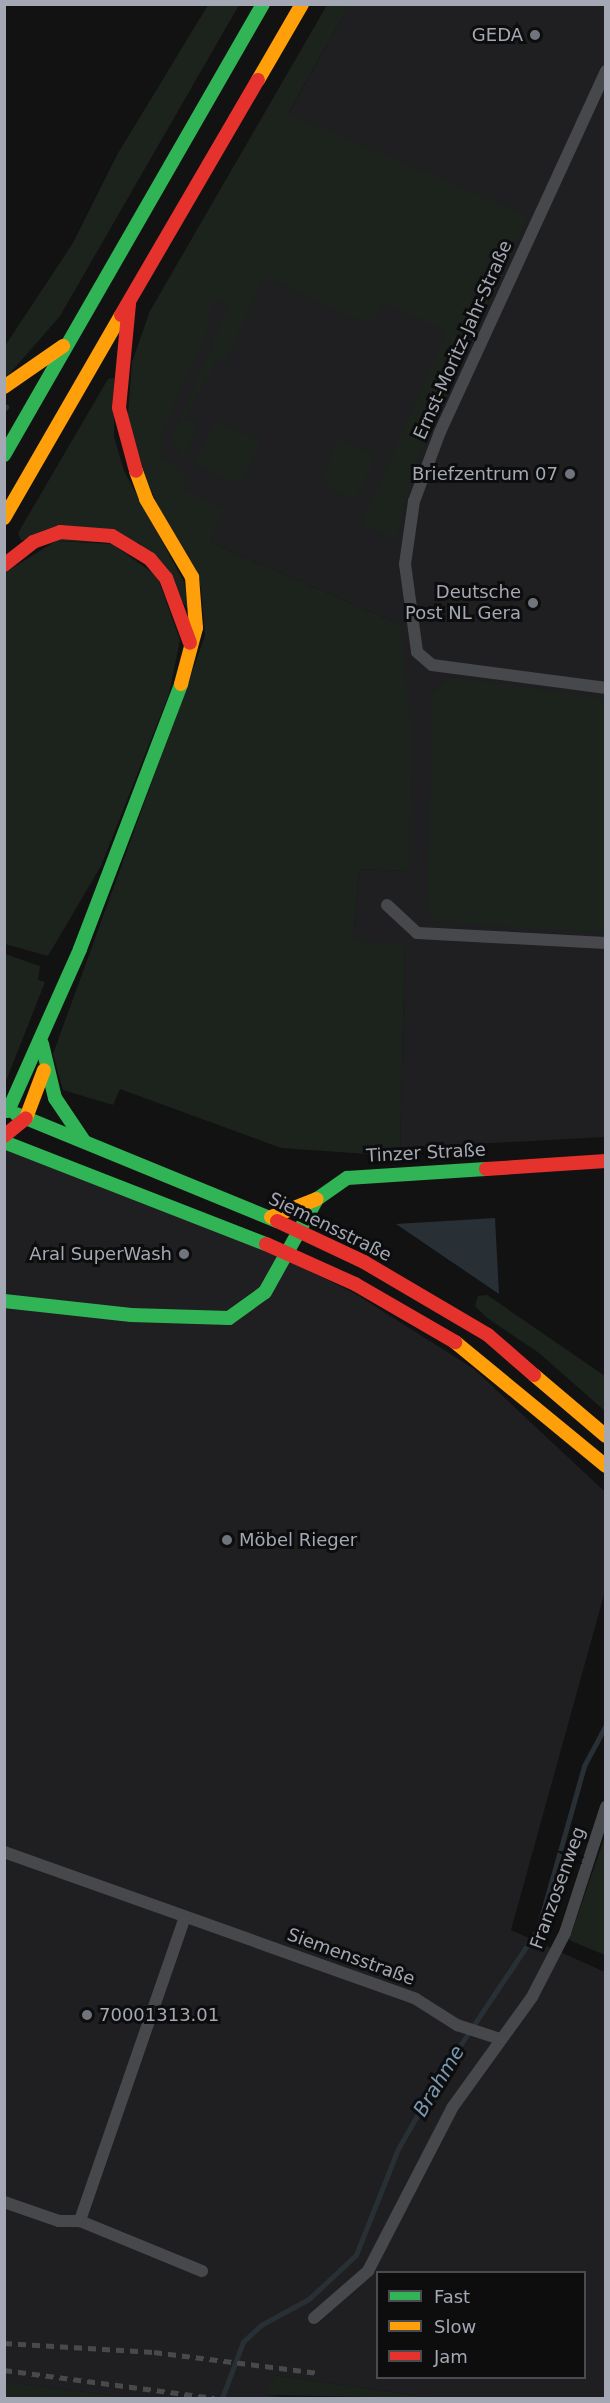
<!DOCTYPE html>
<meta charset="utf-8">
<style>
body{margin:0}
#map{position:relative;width:610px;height:2403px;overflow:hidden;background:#121213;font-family:"DejaVu Sans",sans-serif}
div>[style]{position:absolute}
.built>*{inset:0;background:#1f1f21}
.green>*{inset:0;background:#1c231d}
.water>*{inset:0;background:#283036}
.stream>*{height:4.5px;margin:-2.25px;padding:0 2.25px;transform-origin:2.25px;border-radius:2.25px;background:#283036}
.street>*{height:12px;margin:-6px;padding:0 6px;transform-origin:6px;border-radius:6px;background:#47484b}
.fast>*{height:14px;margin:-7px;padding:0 7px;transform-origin:7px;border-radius:7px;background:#30b455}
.slow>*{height:14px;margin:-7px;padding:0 7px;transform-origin:7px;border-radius:7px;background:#ff9f0a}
.jam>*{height:14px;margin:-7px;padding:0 7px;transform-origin:7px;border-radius:7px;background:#e5322d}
.rail>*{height:4.5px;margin-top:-2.25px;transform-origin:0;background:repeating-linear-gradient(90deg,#47494b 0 8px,transparent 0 14px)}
.dots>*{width:16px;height:16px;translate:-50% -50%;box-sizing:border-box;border:3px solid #0d0d0e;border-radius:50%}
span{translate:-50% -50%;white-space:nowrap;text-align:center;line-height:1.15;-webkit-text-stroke:6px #0d0d0e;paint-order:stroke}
.poi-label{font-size:18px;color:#a3a8b4}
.right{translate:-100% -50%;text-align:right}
.left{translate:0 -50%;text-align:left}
.street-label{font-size:18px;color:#a3a8b4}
.water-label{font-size:20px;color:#7897b1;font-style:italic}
.frame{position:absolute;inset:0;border:6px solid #a3a8b4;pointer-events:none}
.legend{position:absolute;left:376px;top:2271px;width:210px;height:108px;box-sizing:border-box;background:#0d0d0e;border:2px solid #494b50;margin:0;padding:8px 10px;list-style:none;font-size:18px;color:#a3a8b4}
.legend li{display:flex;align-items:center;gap:12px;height:30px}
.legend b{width:30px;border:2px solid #494b50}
</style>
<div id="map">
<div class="built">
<i style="clip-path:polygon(349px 5px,605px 5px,605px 1137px,400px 1148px,405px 945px,353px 942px,359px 869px,408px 871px,401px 625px,210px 542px,183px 490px,150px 452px,169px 328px)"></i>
<i style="clip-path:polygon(evenodd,4px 1147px,275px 1254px,354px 1293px,474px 1369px,605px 1492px,605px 1591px,511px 1930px,605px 1972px,605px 2398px,433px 2398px,274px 2375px,267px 2395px,289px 2398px,133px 2398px,5px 2382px,4px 1147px,378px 2272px,584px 2272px,584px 2378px,378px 2378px,378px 2272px)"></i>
</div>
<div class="green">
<i style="clip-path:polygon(208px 5px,239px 5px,60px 316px,5px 379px,5px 346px,73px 243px,117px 155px)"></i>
<i style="clip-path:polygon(327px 5px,349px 5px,288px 114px,528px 216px,416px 465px,397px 536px,385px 536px,362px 523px,447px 331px,383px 302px,371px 325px,264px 277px,225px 363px,217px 361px,184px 418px,198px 425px,183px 458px,171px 440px,229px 305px,215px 299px,205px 321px,210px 324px,161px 434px,162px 457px,188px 477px,184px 491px,224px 509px,210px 542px,401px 625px,411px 735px,409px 871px,359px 869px,353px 941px,405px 944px,400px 1148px,382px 1155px,281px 1148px,120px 1089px,113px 1105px,63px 1090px,53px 1054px,205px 636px,201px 587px,157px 505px,127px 428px,132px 362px,150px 311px)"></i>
<i style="clip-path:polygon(114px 378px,114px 437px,124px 471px,184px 582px,190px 612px,139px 543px,21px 540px,18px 533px,108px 379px)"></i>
<i style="clip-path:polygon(217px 422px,261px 441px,241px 485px,193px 463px)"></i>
<i style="clip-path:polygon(338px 438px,376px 456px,354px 502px,321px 481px)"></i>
<i style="clip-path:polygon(56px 541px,112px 544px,157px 576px,180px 640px,169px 694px,101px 866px,48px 956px,5px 944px,4px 573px)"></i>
<i style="clip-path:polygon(451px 677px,605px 699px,605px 933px,435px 921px,428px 905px,432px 695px)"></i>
<i style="clip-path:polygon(5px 954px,40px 966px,38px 980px,45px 982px,6px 1081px)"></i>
<i style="clip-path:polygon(487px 1295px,605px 1376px,605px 1411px,539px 1353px,486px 1317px,475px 1306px,478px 1296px)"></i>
<i style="clip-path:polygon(605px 1836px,605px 1955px,569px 1940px)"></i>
<i style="clip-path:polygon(274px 2375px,433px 2398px,266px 2395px)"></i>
<i style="clip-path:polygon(5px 2382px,133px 2398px,5px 2398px)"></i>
</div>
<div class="water">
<i style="clip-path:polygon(495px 1218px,499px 1294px,396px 1224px)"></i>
</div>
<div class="stream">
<i style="left:4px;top:409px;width:3px;rotate:-45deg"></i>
<i style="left:222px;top:2398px;width:60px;rotate:-69.4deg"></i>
<i style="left:243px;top:2342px;width:25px;rotate:-43deg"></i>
<i style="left:261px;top:2325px;width:55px;rotate:-28.4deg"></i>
<i style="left:309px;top:2299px;width:64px;rotate:-43.1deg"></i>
<i style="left:356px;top:2255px;width:114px;rotate:-68.4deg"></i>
<i style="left:398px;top:2149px;width:86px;rotate:-60.2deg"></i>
<i style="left:441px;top:2074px;width:174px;rotate:-56.2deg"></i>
<i style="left:538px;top:1929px;width:169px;rotate:-74.2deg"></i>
<i style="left:584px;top:1766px;width:47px;rotate:-61.8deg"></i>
</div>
<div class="street">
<i style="left:606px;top:71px;width:397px;rotate:114.7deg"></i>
<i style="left:440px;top:432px;width:74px;rotate:110.6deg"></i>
<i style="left:414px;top:501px;width:64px;rotate:98.1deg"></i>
<i style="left:405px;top:564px;width:89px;rotate:82.2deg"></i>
<i style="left:417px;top:652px;width:20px;rotate:41deg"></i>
<i style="left:432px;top:665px;width:176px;rotate:7.5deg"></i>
<i style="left:387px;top:905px;width:41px;rotate:43deg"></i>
<i style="left:417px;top:933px;width:189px;rotate:3deg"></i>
<i style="left:4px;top:1852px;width:437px;rotate:19.6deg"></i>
<i style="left:416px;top:1999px;width:49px;rotate:32.4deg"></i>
<i style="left:457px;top:2025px;width:45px;rotate:18deg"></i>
<i style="left:185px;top:1917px;width:322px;rotate:109.1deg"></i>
<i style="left:80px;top:2221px;width:132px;rotate:22.3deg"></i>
<i style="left:4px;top:2202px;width:58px;rotate:19.1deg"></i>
<i style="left:59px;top:2221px;width:21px"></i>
<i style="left:314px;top:2318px;width:72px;rotate:-41deg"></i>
<i style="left:368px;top:2271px;width:183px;rotate:-62.7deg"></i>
<i style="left:452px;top:2108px;width:137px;rotate:-54.2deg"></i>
<i style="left:532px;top:1997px;width:72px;rotate:-62.7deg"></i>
<i style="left:565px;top:1933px;width:133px;rotate:-72deg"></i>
</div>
<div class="fast">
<i style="left:4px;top:455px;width:520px;rotate:-60.13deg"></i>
<i style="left:42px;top:1044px;width:56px;rotate:76.5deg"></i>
<i style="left:55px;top:1098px;width:52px;rotate:56deg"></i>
<i style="left:8px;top:1111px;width:177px;rotate:-66deg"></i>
<i style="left:80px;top:949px;width:284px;rotate:-69.1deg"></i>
<i style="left:16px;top:1114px;width:282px;rotate:22.3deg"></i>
<i style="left:4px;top:1142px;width:281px;rotate:21.3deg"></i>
<i style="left:4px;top:1301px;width:128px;rotate:6.3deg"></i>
<i style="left:131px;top:1315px;width:98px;rotate:1.8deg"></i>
<i style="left:229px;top:1318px;width:44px;rotate:-35.8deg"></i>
<i style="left:265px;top:1292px;width:107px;rotate:-60.8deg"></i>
<i style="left:317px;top:1199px;width:37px;rotate:-35deg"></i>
<i style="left:347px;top:1178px;width:139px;rotate:-3.7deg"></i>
</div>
<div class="slow">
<i style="left:258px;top:80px;width:88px;rotate:-59.9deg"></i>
<i style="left:4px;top:387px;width:72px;rotate:-34.8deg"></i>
<i style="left:136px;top:471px;width:30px;rotate:70deg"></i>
<i style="left:146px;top:499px;width:91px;rotate:59.5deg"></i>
<i style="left:192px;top:577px;width:51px;rotate:85.5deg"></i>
<i style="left:196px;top:628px;width:58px;rotate:105deg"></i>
<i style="left:4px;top:518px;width:234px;rotate:-60deg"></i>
<i style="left:26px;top:1118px;width:51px;rotate:-69.4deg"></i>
<i style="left:271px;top:1217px;width:49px;rotate:-21.4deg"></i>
<i style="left:455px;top:1342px;width:195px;rotate:39.4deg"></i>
<i style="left:534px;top:1375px;width:94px;rotate:40.3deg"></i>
</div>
<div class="jam">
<i style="left:129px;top:304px;width:104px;rotate:95.5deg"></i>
<i style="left:119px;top:408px;width:65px;rotate:74.9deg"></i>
<i style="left:121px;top:315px;width:272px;rotate:-59.8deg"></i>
<i style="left:4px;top:565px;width:37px;rotate:-38deg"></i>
<i style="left:33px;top:542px;width:29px;rotate:-20deg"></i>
<i style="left:60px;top:532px;width:52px;rotate:4.4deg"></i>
<i style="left:112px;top:536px;width:44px;rotate:31.2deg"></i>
<i style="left:150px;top:559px;width:25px;rotate:50deg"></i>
<i style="left:166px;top:578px;width:69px;rotate:69.7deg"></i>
<i style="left:4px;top:1136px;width:28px;rotate:-39deg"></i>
<i style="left:486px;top:1169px;width:120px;rotate:-3.8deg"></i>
<i style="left:277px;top:1221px;width:96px;rotate:25.2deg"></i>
<i style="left:364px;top:1262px;width:144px;rotate:30.5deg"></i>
<i style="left:488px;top:1335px;width:61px;rotate:41deg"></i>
<i style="left:266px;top:1244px;width:98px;rotate:24.2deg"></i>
<i style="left:355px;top:1284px;width:116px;rotate:30.1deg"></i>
</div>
<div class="rail">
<i style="left:4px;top:2343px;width:150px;rotate:3.4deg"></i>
<i style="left:154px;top:2352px;width:164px;rotate:7.3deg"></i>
<i style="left:4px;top:2370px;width:212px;rotate:7.6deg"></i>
</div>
<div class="dots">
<i style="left:535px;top:35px;background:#70747c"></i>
<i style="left:570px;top:474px;background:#70747c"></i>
<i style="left:533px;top:603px;background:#70747c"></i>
<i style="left:184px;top:1254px;background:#70747c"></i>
<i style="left:227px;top:1540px;background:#70747c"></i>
<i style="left:87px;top:2015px;background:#70747c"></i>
</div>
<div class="poi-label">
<span class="right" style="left:523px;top:35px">GEDA</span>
<span class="right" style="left:558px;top:474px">Briefzentrum 07</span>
<span class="right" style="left:521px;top:603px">Deutsche<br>Post NL Gera</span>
<span class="right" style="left:172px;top:1254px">Aral SuperWash</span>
<span class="left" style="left:239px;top:1540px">Möbel Rieger</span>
<span class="left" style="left:99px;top:2015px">70001313.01</span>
</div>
<div class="street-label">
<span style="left:463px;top:340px;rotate:-66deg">Ernst-Moritz-Jahr-Straße</span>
<span style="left:426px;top:1153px;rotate:-3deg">Tinzer Straße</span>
<span style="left:330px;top:1227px;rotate:26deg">Siemensstraße</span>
<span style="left:558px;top:1888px;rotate:-70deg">Franzosenweg</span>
<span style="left:351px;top:1957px;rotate:20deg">Siemensstraße</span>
</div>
<div class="water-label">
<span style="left:439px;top:2081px;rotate:-59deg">Brahme</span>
</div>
<div class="frame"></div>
<ul class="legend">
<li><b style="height:8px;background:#30b455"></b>Fast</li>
<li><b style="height:8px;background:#ff9f0a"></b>Slow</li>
<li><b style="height:8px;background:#e5322d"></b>Jam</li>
</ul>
</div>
